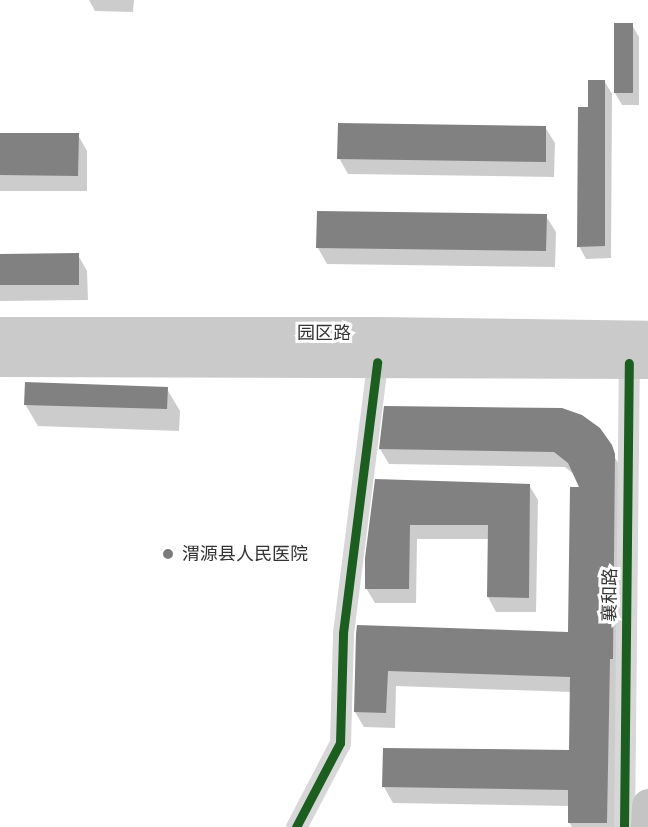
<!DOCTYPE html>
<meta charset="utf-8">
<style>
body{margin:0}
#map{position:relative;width:648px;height:827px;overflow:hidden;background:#fff;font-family:Mulish,"Noto Sans SC",sans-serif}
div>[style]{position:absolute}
.shadow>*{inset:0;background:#0003}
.building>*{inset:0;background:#818181}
.street>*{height:21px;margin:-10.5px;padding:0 10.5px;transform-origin:10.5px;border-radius:10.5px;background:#d7d7d7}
.primary>*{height:32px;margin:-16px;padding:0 16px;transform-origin:16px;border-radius:16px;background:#cacaca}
.highway>*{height:33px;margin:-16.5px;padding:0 16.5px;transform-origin:16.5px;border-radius:16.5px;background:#c4c4c4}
.cycleway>*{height:9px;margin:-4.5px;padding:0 4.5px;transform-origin:4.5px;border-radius:4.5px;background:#1b5e20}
.dots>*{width:16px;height:16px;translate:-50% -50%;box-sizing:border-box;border:3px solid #fff;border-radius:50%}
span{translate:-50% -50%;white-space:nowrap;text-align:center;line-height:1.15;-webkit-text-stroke:6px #fff;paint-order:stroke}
.street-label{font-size:18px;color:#333}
.poi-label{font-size:18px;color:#333}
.left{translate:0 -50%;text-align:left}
</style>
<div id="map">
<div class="shadow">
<i style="clip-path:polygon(89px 0,134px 0,133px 12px,95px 11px)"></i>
<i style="clip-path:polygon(632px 25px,639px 37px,639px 105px,622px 105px,615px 93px)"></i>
<i style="clip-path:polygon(605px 82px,612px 94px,611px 258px,586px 259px,579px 246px,590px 109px)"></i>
<i style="clip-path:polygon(545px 127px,555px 143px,554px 177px,348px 174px,339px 158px)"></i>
<i style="clip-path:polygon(0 134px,78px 135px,87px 151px,87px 191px,0 191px)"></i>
<i style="clip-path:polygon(546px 216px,556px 232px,555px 267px,327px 264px,318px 248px)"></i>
<i style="clip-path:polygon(0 255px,78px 255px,87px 271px,88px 300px,0 301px)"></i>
<i style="clip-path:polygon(167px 389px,180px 411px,179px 431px,38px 426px,25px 404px)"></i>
<i style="clip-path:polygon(599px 429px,623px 472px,615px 827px,572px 827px,569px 822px,570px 806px,393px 803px,384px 787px,571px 752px,572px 692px,396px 686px,395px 728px,364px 727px,355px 712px,357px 634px,569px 633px,581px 489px,576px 476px,565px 467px,389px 464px,380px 449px)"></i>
<i style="clip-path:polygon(376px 481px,529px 485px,538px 500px,536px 612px,496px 612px,488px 597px,489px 539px,417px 539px,416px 603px,375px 603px,366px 588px)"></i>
</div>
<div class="building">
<i style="clip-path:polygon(614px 23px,633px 23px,633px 93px,614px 93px)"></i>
<i style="clip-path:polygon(588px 80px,605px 80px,605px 246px,577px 247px,578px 107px,588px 107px)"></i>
<i style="clip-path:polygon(338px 123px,546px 126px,546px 162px,337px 159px)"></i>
<i style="clip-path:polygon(0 133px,79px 133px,78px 176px,0 175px)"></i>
<i style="clip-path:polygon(317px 211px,547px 214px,546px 251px,316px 248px)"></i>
<i style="clip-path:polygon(79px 253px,79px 285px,0 285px,0 254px)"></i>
<i style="clip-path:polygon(25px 382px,168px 387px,167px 409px,24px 405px)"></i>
<i style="clip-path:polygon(384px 406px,562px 408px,582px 415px,600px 428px,612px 445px,615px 454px,613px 659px,610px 659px,607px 823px,568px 823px,568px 790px,382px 787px,383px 748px,569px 750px,570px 677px,388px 671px,386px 713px,354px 712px,356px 634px,357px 625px,568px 632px,570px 487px,579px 487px,568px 463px,554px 452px,379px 449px)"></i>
<i style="clip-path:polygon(375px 479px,530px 484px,529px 598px,487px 597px,488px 525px,410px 525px,409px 589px,365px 589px,365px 558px)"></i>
</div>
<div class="street">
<i style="left:296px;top:827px;width:95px;rotate:-62.4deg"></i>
<i style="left:340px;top:743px;width:110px;rotate:-88.4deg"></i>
<i style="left:343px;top:633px;width:273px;rotate:-82.8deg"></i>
<i style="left:624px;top:827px;width:464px;rotate:-89.4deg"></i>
</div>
<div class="primary">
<i style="left:0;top:333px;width:377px"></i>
<i style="left:377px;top:333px;width:271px;rotate:0.8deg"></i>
<i style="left:0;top:361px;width:648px;rotate:0.18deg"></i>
</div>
<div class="highway">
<i style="left:647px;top:827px;width:22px;rotate:-87deg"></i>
</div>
<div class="cycleway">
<i style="left:296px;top:827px;width:95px;rotate:-62.4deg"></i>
<i style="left:340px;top:743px;width:110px;rotate:-88.4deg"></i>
<i style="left:343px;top:633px;width:273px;rotate:-82.8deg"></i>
<i style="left:624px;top:827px;width:464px;rotate:-89.4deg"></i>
</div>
<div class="dots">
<i style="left:168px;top:554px;background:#7a7a7a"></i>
</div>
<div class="street-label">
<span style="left:324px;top:333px">园区路</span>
<span style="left:610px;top:595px;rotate:-89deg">襄和路</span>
</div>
<div class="poi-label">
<span class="left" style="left:182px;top:554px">渭源县人民医院</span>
</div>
</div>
